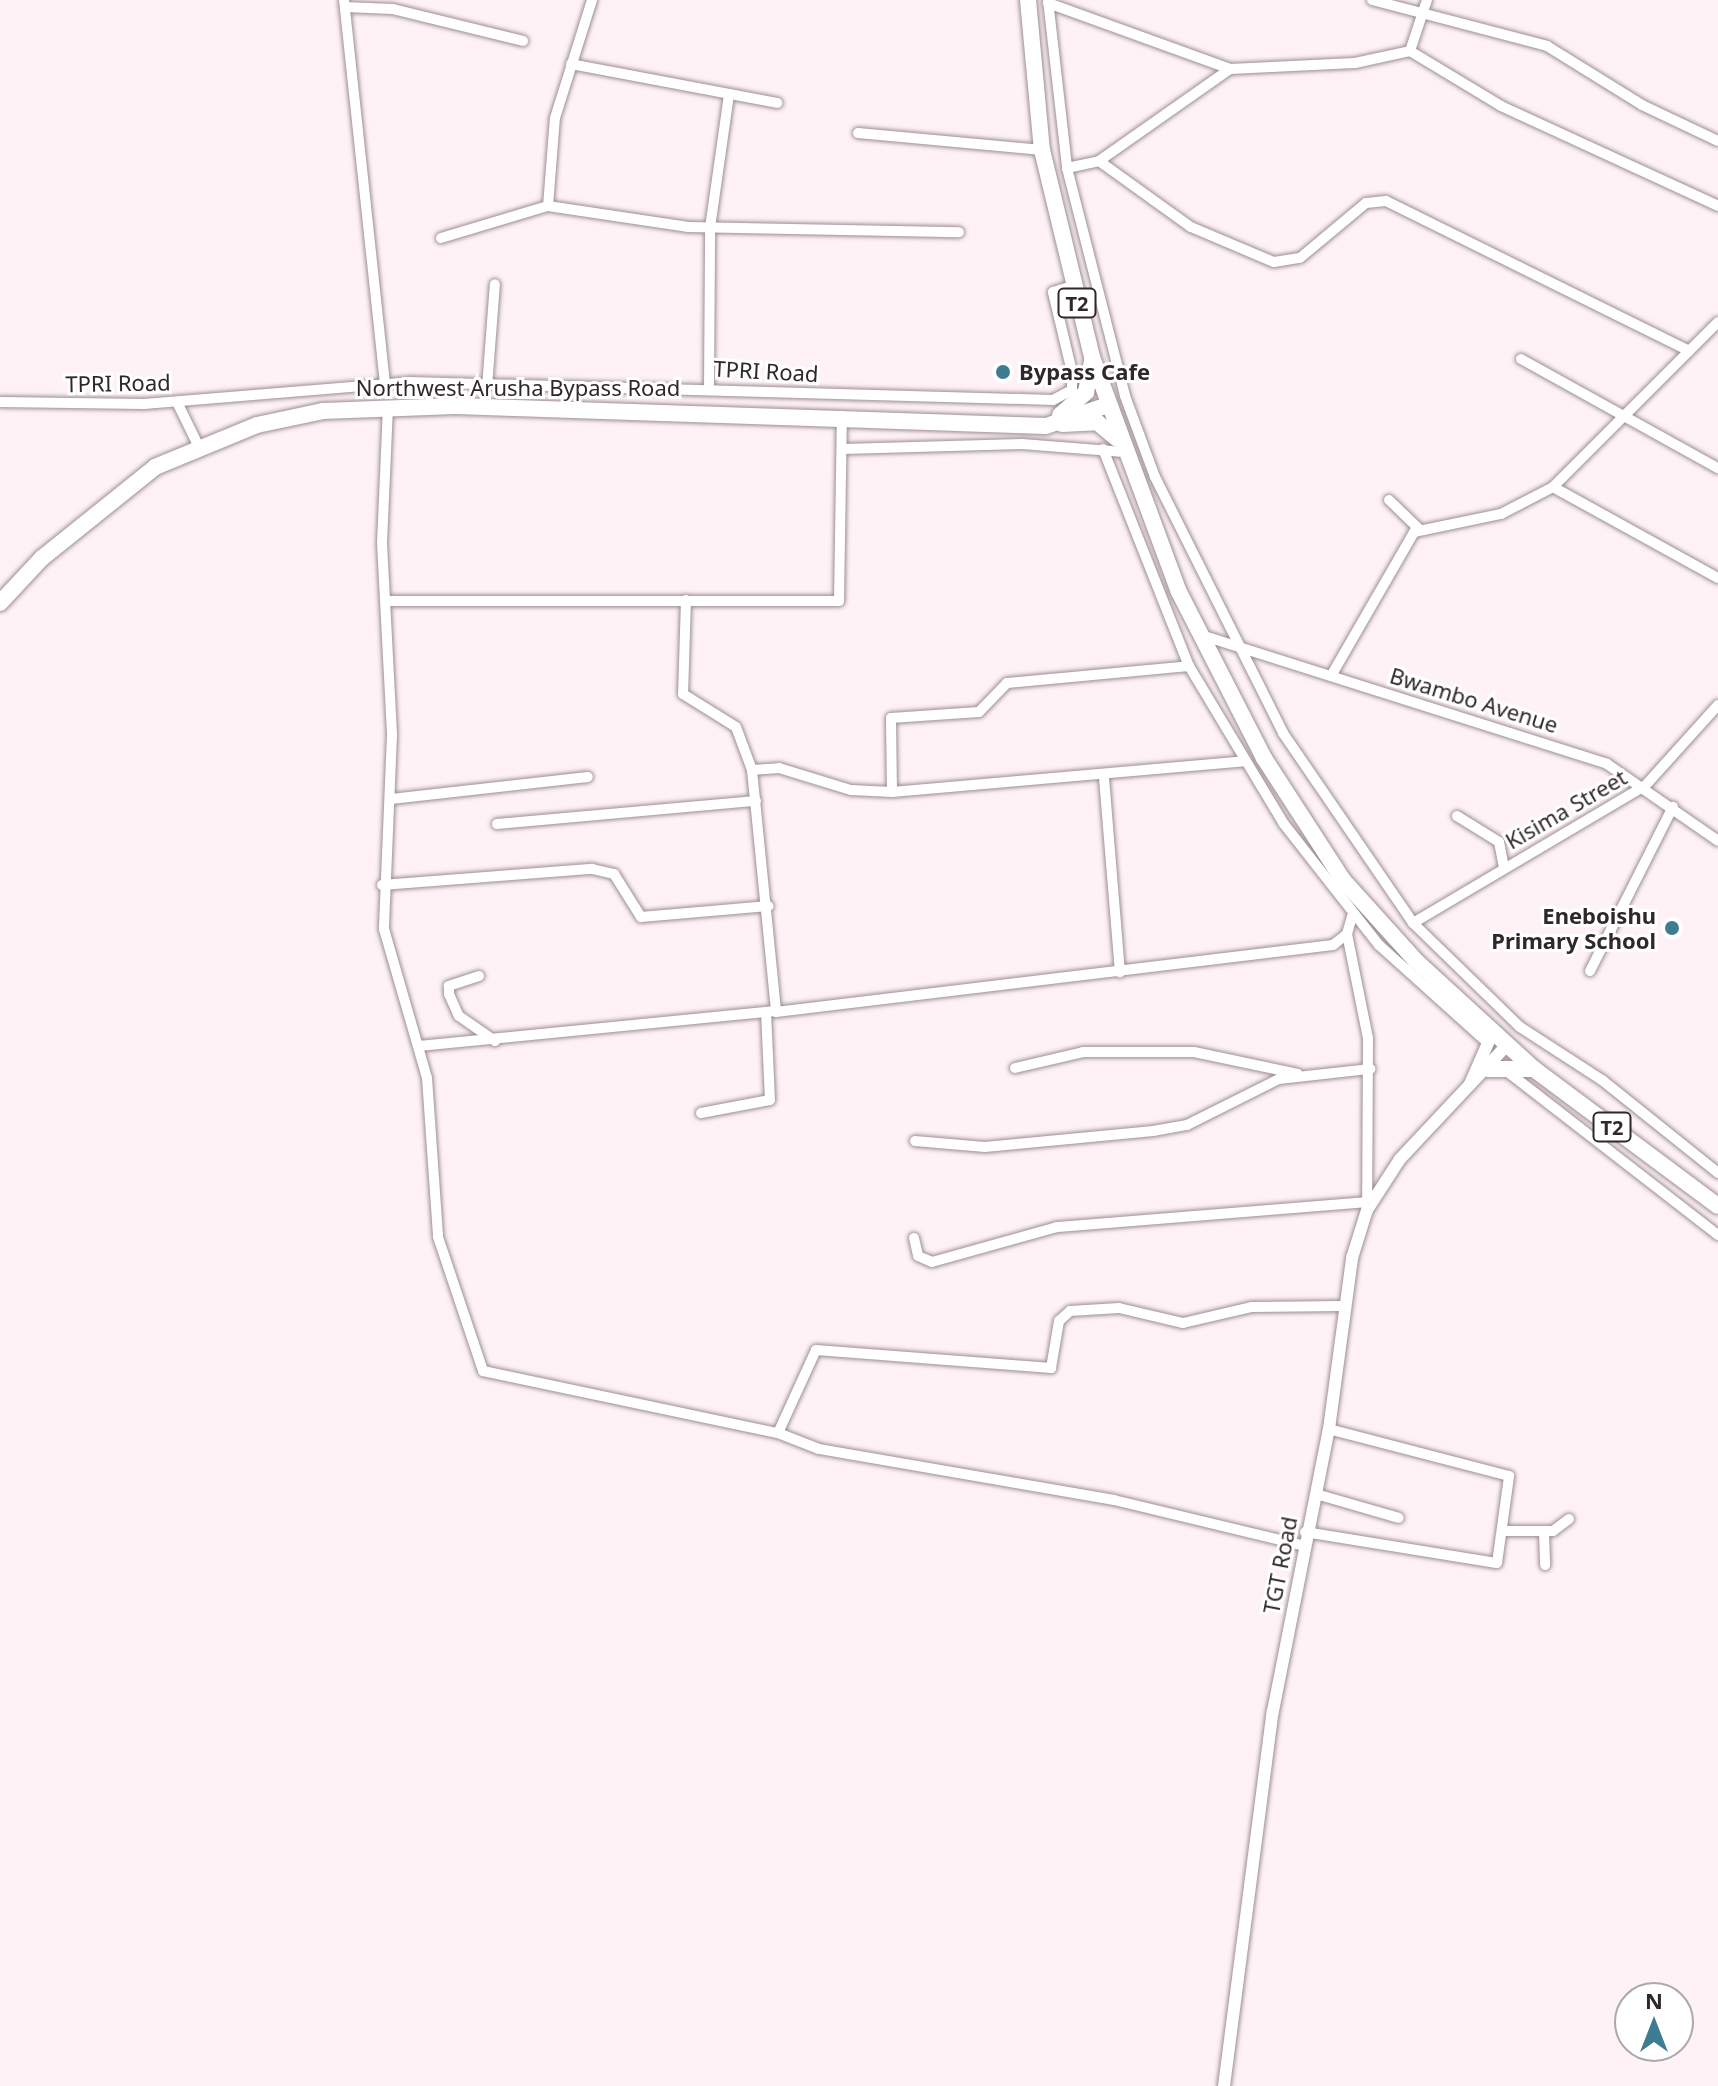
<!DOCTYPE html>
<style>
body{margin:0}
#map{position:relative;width:1718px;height:2086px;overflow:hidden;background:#fef2f7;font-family:"Noto Sans",sans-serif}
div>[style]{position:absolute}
.roads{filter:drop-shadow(0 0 2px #9c8e94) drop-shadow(0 0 2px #9c8e94)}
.minor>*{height:10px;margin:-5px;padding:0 5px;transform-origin:5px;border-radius:5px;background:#fff}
.tertiary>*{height:12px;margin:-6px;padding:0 6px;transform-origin:6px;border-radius:6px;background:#fff}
.primary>*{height:16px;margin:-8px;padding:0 8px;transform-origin:8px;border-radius:8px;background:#fff}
.trunk>*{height:16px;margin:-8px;padding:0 8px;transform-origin:8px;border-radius:8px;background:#fff}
.dots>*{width:22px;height:22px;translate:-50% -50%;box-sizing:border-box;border:4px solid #fff;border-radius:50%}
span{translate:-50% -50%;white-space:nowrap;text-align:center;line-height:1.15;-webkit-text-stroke:6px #fff;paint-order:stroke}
.shield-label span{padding:2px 6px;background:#fff;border:2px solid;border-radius:6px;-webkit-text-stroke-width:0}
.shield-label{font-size:20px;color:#2e282a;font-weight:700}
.street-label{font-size:22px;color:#2e282a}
.poi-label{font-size:22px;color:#2e282a;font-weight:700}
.left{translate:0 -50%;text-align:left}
.right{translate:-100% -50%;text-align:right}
.north{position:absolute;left:1614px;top:1982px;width:80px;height:80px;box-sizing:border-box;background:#fff;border:2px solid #aba9aa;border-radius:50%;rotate:0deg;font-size:22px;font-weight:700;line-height:32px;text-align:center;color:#2e282a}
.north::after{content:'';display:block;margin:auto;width:28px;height:36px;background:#3e7c92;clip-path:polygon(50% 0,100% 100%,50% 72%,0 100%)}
</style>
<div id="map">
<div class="roads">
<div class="minor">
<i style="left:344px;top:0;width:387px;rotate:83.9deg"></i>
<i style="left:1048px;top:0;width:169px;rotate:83.5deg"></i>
<i style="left:1067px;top:168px;width:235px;rotate:75.7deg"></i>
<i style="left:1125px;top:396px;width:86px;rotate:69.7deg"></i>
<i style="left:1155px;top:477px;width:286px;rotate:63.4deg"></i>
<i style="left:1283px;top:733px;width:230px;rotate:55.6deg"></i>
<i style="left:1413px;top:923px;width:149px;rotate:44.2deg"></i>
<i style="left:1520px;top:1027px;width:98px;rotate:32.9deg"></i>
<i style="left:1602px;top:1080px;width:149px;rotate:38.7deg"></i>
<i style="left:1372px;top:0;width:181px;rotate:14.7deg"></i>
<i style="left:1547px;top:46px;width:112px;rotate:31.8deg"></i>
<i style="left:1642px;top:105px;width:84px;rotate:25.3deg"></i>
<i style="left:1048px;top:3px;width:194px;rotate:19.9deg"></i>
<i style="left:345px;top:7px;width:48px;rotate:2.4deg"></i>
<i style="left:393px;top:9px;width:134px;rotate:13.8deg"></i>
<i style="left:1410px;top:51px;width:106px;rotate:31.1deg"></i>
<i style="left:1501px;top:106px;width:239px;rotate:24.7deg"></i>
<i style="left:571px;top:64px;width:210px;rotate:10.7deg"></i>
<i style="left:858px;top:133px;width:185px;rotate:5.3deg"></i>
<i style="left:1099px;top:161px;width:113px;rotate:35.7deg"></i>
<i style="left:1191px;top:227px;width:90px;rotate:22.9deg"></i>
<i style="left:1274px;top:262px;width:26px;rotate:-9deg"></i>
<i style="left:1300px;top:258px;width:86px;rotate:-39.8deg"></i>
<i style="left:1366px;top:203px;width:20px;rotate:-6deg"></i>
<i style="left:1386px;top:201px;width:338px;rotate:26.3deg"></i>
<i style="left:1067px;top:168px;width:33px;rotate:-12deg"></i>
<i style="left:1099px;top:161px;width:160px;rotate:-35.1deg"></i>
<i style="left:1230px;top:69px;width:125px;rotate:-2.7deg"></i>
<i style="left:1355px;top:63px;width:56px;rotate:-12.3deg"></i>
<i style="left:1410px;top:51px;width:54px;rotate:-71.6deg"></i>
<i style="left:548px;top:206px;width:88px;rotate:-85.5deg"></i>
<i style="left:555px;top:118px;width:124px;rotate:-72.6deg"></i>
<i style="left:441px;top:238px;width:112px;rotate:-16.7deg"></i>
<i style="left:548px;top:206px;width:142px;rotate:8.5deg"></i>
<i style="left:688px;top:227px;width:271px;rotate:1.1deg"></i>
<i style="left:1521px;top:359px;width:225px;rotate:29deg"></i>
<i style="left:487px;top:387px;width:103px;rotate:-85.6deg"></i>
<i style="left:709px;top:388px;width:160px;rotate:-89.6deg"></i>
<i style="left:710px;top:228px;width:134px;rotate:-81.9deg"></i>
<i style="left:0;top:402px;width:144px;rotate:0.8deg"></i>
<i style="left:144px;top:404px;width:267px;rotate:-4.7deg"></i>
<i style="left:410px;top:382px;width:643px;rotate:1.6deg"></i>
<i style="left:1053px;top:400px;width:21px;rotate:-28deg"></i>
<i style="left:1072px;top:390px;width:18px;rotate:-90deg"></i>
<i style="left:1072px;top:372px;width:82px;rotate:-103.4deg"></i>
<i style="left:1053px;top:292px;width:21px;rotate:-17deg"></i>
<i style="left:177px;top:402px;width:48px;rotate:64deg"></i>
<i style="left:388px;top:406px;width:137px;rotate:92.5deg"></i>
<i style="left:382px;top:543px;width:192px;rotate:87deg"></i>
<i style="left:392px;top:735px;width:194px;rotate:92.4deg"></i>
<i style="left:384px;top:929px;width:155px;rotate:73.9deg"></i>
<i style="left:427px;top:1078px;width:159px;rotate:86deg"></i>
<i style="left:438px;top:1237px;width:141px;rotate:71.4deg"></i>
<i style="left:483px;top:1371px;width:301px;rotate:11.9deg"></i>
<i style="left:778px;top:1433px;width:44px;rotate:21.3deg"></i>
<i style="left:819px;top:1449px;width:299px;rotate:9.8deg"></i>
<i style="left:1114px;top:1500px;width:193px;rotate:13.5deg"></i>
<i style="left:843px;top:449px;width:179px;rotate:-1.6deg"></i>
<i style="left:1022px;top:444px;width:102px;rotate:4.5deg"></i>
<i style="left:1103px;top:449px;width:233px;rotate:68.4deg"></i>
<i style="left:1189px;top:666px;width:184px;rotate:59deg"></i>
<i style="left:1284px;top:824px;width:154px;rotate:51.9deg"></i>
<i style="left:1379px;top:945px;width:147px;rotate:42deg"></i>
<i style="left:1553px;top:487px;width:188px;rotate:28.9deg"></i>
<i style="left:1389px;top:500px;width:42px;rotate:44deg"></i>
<i style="left:686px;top:600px;width:94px;rotate:91.8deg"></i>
<i style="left:683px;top:694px;width:62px;rotate:31.9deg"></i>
<i style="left:736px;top:727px;width:46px;rotate:69.6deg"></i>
<i style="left:752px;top:770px;width:243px;rotate:84.3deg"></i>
<i style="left:776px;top:1012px;width:561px;rotate:-6.86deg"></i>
<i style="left:1333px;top:945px;width:18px;rotate:-38deg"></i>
<i style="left:1347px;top:934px;width:19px;rotate:-74deg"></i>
<i style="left:386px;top:601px;width:453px"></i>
<i style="left:839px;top:601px;width:185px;rotate:-89.1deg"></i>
<i style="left:1201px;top:635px;width:426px;rotate:17.6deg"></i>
<i style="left:1607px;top:764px;width:135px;rotate:34.7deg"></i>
<i style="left:1331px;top:676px;width:166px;rotate:-60deg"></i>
<i style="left:1414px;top:532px;width:89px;rotate:-11.7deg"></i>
<i style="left:1501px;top:514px;width:59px;rotate:-27.4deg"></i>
<i style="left:1553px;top:487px;width:233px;rotate:-45deg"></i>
<i style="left:752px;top:770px;width:27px;rotate:-4deg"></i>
<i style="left:779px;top:768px;width:75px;rotate:17deg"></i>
<i style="left:851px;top:790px;width:41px;rotate:2.8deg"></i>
<i style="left:892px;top:792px;width:354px;rotate:-5deg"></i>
<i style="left:1104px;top:778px;width:195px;rotate:85.3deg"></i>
<i style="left:892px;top:792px;width:74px;rotate:-90.8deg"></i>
<i style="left:891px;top:718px;width:88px;rotate:-3.9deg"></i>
<i style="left:979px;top:712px;width:40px;rotate:-46deg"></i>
<i style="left:1007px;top:683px;width:183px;rotate:-5.3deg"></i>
<i style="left:391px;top:799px;width:198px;rotate:-6.4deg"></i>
<i style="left:1457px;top:816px;width:49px;rotate:31.8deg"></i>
<i style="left:1499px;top:842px;width:26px;rotate:79deg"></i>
<i style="left:497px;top:824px;width:260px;rotate:-5.1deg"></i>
<i style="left:382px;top:885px;width:211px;rotate:-4.4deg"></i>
<i style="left:592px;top:869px;width:23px;rotate:13deg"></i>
<i style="left:614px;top:874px;width:51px;rotate:57.9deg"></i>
<i style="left:641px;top:917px;width:128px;rotate:-4.9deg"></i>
<i style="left:1413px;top:923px;width:269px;rotate:-30.6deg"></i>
<i style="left:1645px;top:786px;width:109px;rotate:-48deg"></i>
<i style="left:1347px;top:934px;width:106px;rotate:78.6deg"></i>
<i style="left:1368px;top:1038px;width:170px;rotate:90.3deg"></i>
<i style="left:1590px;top:971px;width:184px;rotate:-63.2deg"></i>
<i style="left:479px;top:976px;width:32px;rotate:162deg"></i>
<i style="left:449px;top:986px;width:8px;rotate:90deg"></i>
<i style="left:449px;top:994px;width:24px;rotate:66deg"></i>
<i style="left:459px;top:1016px;width:44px;rotate:34.8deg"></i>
<i style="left:419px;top:1046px;width:358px;rotate:-5.6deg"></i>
<i style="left:1015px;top:1068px;width:70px;rotate:-13.2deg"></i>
<i style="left:1083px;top:1052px;width:111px"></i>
<i style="left:1194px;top:1052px;width:106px;rotate:11.9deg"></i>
<i style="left:1504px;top:1069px;width:271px;rotate:37.8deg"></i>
<i style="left:701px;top:1113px;width:70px;rotate:-10.7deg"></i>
<i style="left:770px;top:1100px;width:87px;rotate:-92.6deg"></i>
<i style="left:915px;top:1141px;width:70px;rotate:4.9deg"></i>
<i style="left:985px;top:1147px;width:169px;rotate:-5.4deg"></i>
<i style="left:1153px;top:1131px;width:35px;rotate:-10deg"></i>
<i style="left:1187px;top:1125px;width:103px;rotate:-26.6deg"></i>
<i style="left:1279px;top:1079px;width:92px;rotate:-6.3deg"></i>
<i style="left:914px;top:1238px;width:18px;rotate:77deg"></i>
<i style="left:918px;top:1256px;width:15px;rotate:23deg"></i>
<i style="left:932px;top:1262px;width:130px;rotate:-15.6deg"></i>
<i style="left:1057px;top:1227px;width:310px;rotate:-4.6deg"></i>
<i style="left:778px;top:1433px;width:91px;rotate:-65.4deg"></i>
<i style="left:816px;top:1350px;width:236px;rotate:4.4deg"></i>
<i style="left:1051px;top:1368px;width:48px;rotate:-80.3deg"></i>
<i style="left:1059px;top:1321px;width:15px;rotate:-42deg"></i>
<i style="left:1070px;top:1311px;width:49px;rotate:-3.5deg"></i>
<i style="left:1119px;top:1308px;width:66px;rotate:13.2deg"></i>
<i style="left:1183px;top:1323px;width:71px;rotate:-13.1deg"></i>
<i style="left:1252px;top:1307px;width:90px;rotate:-0.6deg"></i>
<i style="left:1316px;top:1494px;width:86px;rotate:16.1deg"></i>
<i style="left:1504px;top:1531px;width:49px"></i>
<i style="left:1553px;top:1531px;width:20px;rotate:-37deg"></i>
<i style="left:1305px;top:1532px;width:194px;rotate:9.2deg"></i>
<i style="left:1497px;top:1563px;width:88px;rotate:-82.1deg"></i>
<i style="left:1509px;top:1476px;width:186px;rotate:-165.4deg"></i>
<i style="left:1544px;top:1532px;width:33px;rotate:88deg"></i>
</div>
<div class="tertiary">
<i style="left:1470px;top:1084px;width:55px;rotate:-66.3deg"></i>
<i style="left:1224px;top:2086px;width:378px;rotate:-82.6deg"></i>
<i style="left:1273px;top:1711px;width:288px;rotate:-78.8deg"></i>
<i style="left:1329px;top:1429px;width:173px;rotate:-82.3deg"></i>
<i style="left:1352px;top:1258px;width:50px;rotate:-72.6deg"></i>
<i style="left:1367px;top:1210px;width:61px;rotate:-57.1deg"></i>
<i style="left:1400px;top:1159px;width:155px;rotate:-46.8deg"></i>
</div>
<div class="primary">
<i style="left:0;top:603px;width:62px;rotate:-47deg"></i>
<i style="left:42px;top:558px;width:145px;rotate:-38.8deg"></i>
<i style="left:155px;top:467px;width:110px;rotate:-22.4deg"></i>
<i style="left:257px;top:425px;width:67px;rotate:-12deg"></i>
<i style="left:323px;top:411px;width:132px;rotate:-2.2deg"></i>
<i style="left:455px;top:406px;width:591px;rotate:1.94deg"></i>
<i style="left:1046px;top:426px;width:65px;rotate:-18.7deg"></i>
</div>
<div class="trunk">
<i style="left:1028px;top:0;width:151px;rotate:84.7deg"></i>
<i style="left:1042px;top:150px;width:213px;rotate:76.4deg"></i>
<i style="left:1092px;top:357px;width:251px;rotate:69.7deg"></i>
<i style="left:1179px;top:592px;width:186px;rotate:62.9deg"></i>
<i style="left:1264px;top:758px;width:145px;rotate:57.1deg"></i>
<i style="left:1343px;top:880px;width:109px;rotate:48deg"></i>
<i style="left:1416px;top:961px;width:160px;rotate:42.5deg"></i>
<i style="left:1534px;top:1069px;width:229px;rotate:36.7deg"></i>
<i style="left:1060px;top:415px;width:35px;rotate:-41deg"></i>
<i style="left:1086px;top:392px;width:31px;rotate:-79deg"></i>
<i style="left:1062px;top:424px;width:35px;rotate:-3deg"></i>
<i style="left:1097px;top:422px;width:26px;rotate:40deg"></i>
<i style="left:1488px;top:1069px;width:46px"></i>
</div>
</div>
<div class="dots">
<i style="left:1003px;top:372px;background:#3e7c92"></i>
<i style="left:1672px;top:928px;background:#3e7c92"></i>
</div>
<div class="shield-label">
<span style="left:1077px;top:303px">T2</span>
<span style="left:1612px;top:1127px">T2</span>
</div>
<div class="street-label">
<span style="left:766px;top:371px;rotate:3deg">TPRI Road</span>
<span style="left:118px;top:383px;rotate:-1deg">TPRI Road</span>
<span style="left:518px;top:388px">Northwest Arusha Bypass Road</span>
<span style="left:1474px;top:700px;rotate:17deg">Bwambo Avenue</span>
<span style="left:1566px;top:809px;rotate:-30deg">Kisima Street</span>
<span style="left:1280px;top:1565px;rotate:-79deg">TGT Road</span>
</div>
<div class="poi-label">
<span class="left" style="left:1019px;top:372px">Bypass Cafe</span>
<span class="right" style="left:1656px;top:928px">Eneboishu<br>Primary School</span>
</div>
<div class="north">N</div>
</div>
